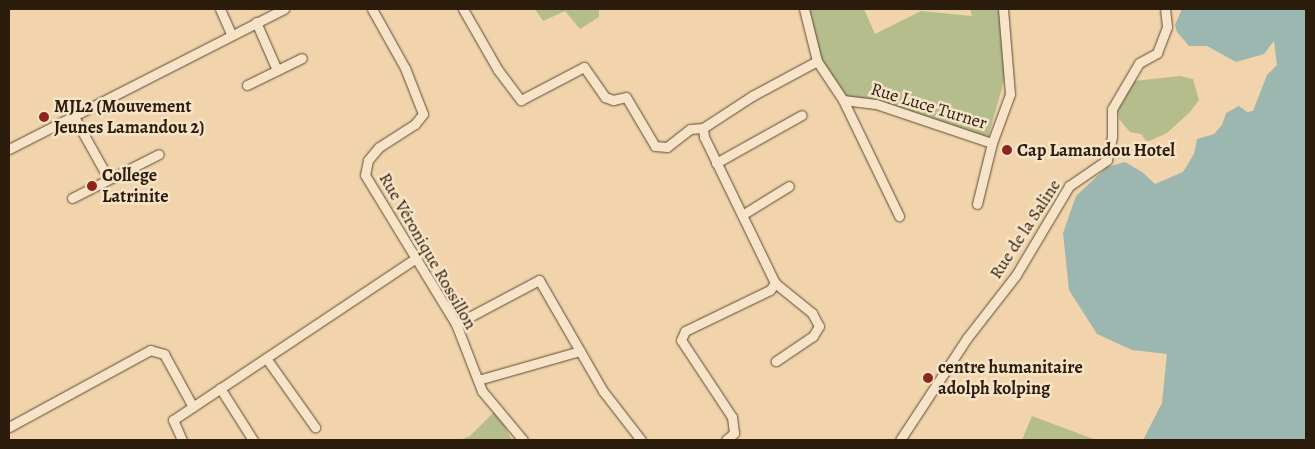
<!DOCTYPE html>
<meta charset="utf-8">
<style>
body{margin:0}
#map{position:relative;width:1315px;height:449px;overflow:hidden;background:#f1d4ab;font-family:Alegreya,serif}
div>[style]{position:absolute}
.green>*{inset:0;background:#b6bd8c}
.water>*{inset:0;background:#9cb7b0}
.roads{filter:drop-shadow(0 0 1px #5c4a34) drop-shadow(0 0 1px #5c4a34)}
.minor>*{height:9px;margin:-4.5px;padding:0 4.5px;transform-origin:4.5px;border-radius:4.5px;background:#f6e3c8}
.dots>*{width:14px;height:14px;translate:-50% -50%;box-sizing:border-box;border:2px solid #f6e3c8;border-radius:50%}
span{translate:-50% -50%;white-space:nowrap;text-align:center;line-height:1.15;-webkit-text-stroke:5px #f6e3c8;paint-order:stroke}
.street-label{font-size:18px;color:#2b1c0c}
.poi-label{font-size:18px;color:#2b1c0c;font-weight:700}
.left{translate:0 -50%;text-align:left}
.frame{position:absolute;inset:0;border:10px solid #2b1c0c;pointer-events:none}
</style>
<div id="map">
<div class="green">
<i style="clip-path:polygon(535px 9px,599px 9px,599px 17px,580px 29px,565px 11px,543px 21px)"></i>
<i style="clip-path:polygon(809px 9px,864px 9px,875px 34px,921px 11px,972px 16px,970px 9px,1000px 9px,1005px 77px,988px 138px,844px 97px,817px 54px)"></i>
<i style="clip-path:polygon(1180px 76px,1193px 79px,1199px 100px,1190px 112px,1167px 133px,1147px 142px,1141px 134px,1130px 132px,1119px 119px,1118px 102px,1134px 81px)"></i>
<i style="clip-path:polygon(496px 410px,512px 440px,460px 440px,470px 436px)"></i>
<i style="clip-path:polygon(1032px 416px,1096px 440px,1022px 440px)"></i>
</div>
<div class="water">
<i style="clip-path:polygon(1182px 9px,1306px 9px,1306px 440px,1143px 440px,1162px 403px,1167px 354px,1132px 350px,1097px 334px,1069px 290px,1063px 233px,1076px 196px,1107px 167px,1125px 162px,1142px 172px,1155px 184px,1183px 172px,1194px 154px,1197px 139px,1214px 134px,1222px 125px,1226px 113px,1239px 106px,1247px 112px,1253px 111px,1267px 75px,1277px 65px,1274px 41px,1264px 54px,1236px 62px,1207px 46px,1189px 46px,1177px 32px,1175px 25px)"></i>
</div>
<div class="roads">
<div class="minor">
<i style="left:220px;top:9px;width:27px;rotate:66deg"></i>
<i style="left:372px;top:9px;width:68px;rotate:60.8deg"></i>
<i style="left:405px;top:68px;width:49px;rotate:68.6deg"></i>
<i style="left:423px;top:114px;width:13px;rotate:129deg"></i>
<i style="left:415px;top:124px;width:43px;rotate:147.4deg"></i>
<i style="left:379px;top:147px;width:17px;rotate:130deg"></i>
<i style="left:368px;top:160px;width:15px;rotate:101deg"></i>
<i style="left:365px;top:175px;width:175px;rotate:58.6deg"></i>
<i style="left:456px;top:324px;width:72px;rotate:68.8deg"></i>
<i style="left:482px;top:391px;width:64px;rotate:50.1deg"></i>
<i style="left:463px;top:9px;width:70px;rotate:60.2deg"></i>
<i style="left:498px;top:70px;width:38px;rotate:53deg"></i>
<i style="left:521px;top:100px;width:71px;rotate:-27.6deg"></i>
<i style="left:584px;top:67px;width:37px;rotate:55deg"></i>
<i style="left:605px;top:97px;width:9px;rotate:21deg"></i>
<i style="left:613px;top:100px;width:13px;rotate:-13deg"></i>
<i style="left:626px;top:97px;width:57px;rotate:59.4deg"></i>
<i style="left:655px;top:146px;width:12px;rotate:5deg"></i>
<i style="left:667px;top:147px;width:29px;rotate:-38deg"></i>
<i style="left:690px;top:129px;width:13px;rotate:-4deg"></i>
<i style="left:256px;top:22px;width:52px;rotate:66.4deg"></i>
<i style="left:817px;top:61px;width:47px;rotate:56.3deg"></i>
<i style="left:843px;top:100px;width:33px;rotate:7deg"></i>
<i style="left:876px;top:104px;width:122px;rotate:18.6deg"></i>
<i style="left:247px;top:85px;width:61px;rotate:-26.1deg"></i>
<i style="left:843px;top:100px;width:129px;rotate:64.2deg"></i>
<i style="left:73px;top:115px;width:72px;rotate:60.9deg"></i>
<i style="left:9px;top:149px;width:309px;rotate:-27deg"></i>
<i style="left:716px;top:163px;width:98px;rotate:-29.2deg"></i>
<i style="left:72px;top:198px;width:97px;rotate:-26.8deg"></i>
<i style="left:977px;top:204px;width:63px;rotate:-76.2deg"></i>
<i style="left:992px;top:143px;width:52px;rotate:-69.8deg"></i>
<i style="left:1010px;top:94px;width:85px;rotate:-94.7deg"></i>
<i style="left:742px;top:215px;width:55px;rotate:-31.7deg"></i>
<i style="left:775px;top:283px;width:48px;rotate:39deg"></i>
<i style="left:812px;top:313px;width:15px;rotate:62deg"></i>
<i style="left:819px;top:326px;width:12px;rotate:121deg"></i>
<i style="left:813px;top:336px;width:45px;rotate:146deg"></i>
<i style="left:456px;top:324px;width:94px;rotate:-27.9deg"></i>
<i style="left:539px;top:280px;width:82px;rotate:60deg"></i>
<i style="left:266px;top:358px;width:85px;rotate:54.6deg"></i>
<i style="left:478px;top:380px;width:106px;rotate:-15.9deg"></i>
<i style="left:580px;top:351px;width:46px;rotate:60.1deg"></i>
<i style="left:603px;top:391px;width:62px;rotate:52.2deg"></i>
<i style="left:220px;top:388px;width:62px;rotate:57.6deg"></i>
<i style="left:9px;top:427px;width:161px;rotate:-28.6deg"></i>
<i style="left:150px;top:350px;width:15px;rotate:16deg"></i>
<i style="left:164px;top:354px;width:60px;rotate:61.3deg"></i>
<i style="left:182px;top:440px;width:22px;rotate:-114deg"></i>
<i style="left:173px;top:420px;width:293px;rotate:-33.7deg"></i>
<i style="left:726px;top:440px;width:11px;rotate:-41deg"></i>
<i style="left:734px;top:433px;width:16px;rotate:-97deg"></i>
<i style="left:732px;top:417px;width:92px;rotate:-123.5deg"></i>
<i style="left:681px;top:340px;width:10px;rotate:-66deg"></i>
<i style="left:685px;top:331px;width:94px;rotate:-25.8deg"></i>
<i style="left:770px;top:290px;width:9px;rotate:-54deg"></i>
<i style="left:775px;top:283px;width:162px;rotate:-115.9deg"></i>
<i style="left:704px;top:137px;width:9px;rotate:-96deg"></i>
<i style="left:703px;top:128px;width:59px;rotate:-33.1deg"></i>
<i style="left:752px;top:96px;width:74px;rotate:-28.3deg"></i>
<i style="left:817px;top:61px;width:54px;rotate:-104deg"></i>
<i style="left:900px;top:440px;width:122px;rotate:-56.7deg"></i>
<i style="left:967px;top:338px;width:80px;rotate:-52.1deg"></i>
<i style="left:1016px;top:275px;width:104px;rotate:-59.2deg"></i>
<i style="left:1069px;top:186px;width:46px;rotate:-34.4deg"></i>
<i style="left:1107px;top:160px;width:24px;rotate:-78deg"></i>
<i style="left:1112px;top:137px;width:28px;rotate:-90deg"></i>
<i style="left:1112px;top:109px;width:53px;rotate:-59.6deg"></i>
<i style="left:1139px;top:63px;width:21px;rotate:-29deg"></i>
<i style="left:1157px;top:53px;width:28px;rotate:-69deg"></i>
<i style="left:1167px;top:27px;width:18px;rotate:-96deg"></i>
</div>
</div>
<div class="dots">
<i style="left:44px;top:117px;background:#8f2418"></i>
<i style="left:1007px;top:150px;background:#8f2418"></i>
<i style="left:92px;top:186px;background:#8f2418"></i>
<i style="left:928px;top:378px;background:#8f2418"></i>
</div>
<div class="street-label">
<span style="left:929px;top:106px;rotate:17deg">Rue Luce Turner</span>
<span style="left:1025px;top:229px;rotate:-57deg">Rue de la Saline</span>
<span style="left:428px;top:251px;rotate:60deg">Rue Véronique Rossillon</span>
</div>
<div class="poi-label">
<span class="left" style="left:54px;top:117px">MJL2 (Mouvement<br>Jeunes Lamandou 2)</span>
<span class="left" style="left:1017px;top:150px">Cap Lamandou Hotel</span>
<span class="left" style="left:102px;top:186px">College<br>Latrinite</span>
<span class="left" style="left:938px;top:378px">centre humanitaire<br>adolph kolping</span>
</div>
<div class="frame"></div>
</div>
